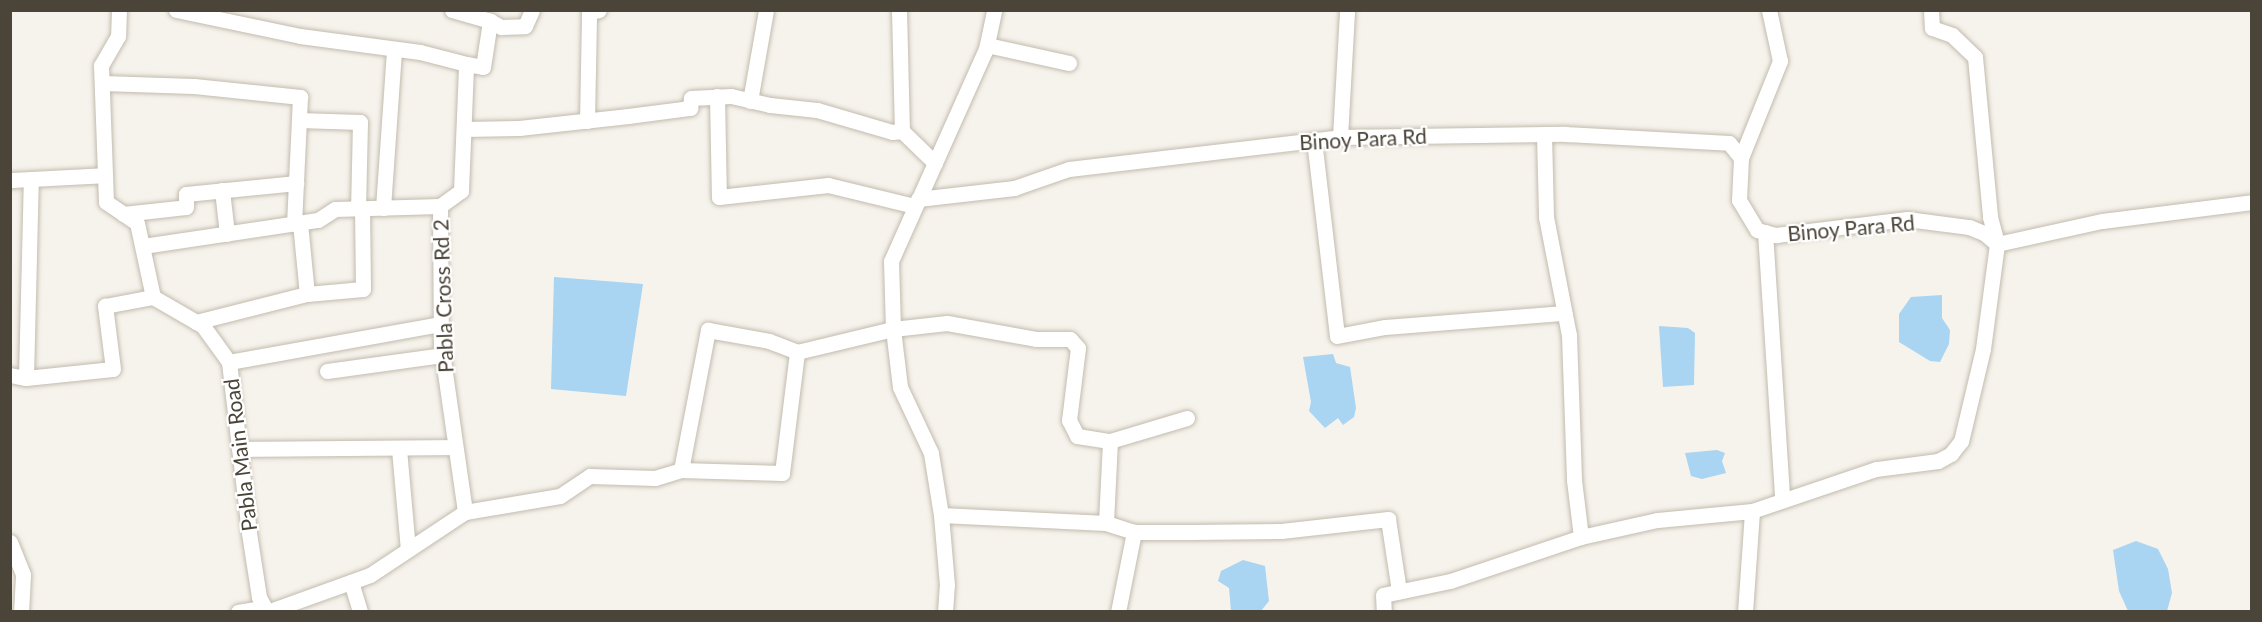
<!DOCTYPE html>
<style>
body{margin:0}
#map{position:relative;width:2262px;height:622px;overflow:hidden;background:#f6f3ec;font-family:Lato,sans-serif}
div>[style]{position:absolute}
.water>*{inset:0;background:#a9d4f2}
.roads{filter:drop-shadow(0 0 2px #c2bbae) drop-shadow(0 0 2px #c2bbae)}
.minor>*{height:15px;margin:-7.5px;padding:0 7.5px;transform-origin:7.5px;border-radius:7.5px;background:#fff}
span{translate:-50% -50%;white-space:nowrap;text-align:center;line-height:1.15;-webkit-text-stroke:4.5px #fff;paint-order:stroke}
.street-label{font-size:21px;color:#4b4439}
.frame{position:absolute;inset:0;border:12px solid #4b4439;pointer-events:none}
</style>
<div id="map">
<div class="water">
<i style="clip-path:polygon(554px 277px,643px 284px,626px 396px,551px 389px)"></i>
<i style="clip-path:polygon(1942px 295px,1942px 318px,1950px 330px,1949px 344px,1940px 362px,1930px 361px,1899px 342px,1899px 314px,1911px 297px)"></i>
<i style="clip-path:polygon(1659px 326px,1688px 328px,1695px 333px,1694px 385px,1663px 387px)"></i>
<i style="clip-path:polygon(1333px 354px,1336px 363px,1350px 367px,1356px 408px,1354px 417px,1343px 425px,1338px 418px,1325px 428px,1309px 411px,1311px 402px,1303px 357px)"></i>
<i style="clip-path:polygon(1717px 450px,1725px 453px,1722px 461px,1726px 473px,1702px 479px,1691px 476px,1685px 453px)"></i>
<i style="clip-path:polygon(2136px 541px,2158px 549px,2168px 569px,2172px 593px,2167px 611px,2128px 611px,2119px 591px,2113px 550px)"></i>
<i style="clip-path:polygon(1243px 560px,1265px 566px,1269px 601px,1261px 611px,1231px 611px,1229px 588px,1218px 581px,1221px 571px)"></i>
</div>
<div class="roads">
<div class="minor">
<i style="left:119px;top:10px;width:26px;rotate:92deg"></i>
<i style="left:118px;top:36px;width:34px;rotate:120deg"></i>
<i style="left:101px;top:65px;width:137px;rotate:87.9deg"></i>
<i style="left:106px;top:202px;width:37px;rotate:34deg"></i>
<i style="left:137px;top:223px;width:76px;rotate:77.8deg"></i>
<i style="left:176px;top:10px;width:127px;rotate:11.8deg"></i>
<i style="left:300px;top:36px;width:121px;rotate:7.6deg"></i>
<i style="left:420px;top:52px;width:48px;rotate:14.6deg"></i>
<i style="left:452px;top:10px;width:40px;rotate:16deg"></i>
<i style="left:899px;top:10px;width:121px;rotate:88.6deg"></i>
<i style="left:902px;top:131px;width:46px;rotate:44.1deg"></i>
<i style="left:1931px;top:10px;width:18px;rotate:87deg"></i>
<i style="left:1932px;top:28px;width:21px;rotate:19deg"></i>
<i style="left:1952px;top:35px;width:32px;rotate:44deg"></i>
<i style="left:1975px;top:57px;width:161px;rotate:84.6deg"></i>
<i style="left:1990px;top:217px;width:28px;rotate:75deg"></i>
<i style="left:1997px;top:244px;width:107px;rotate:-12.4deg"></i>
<i style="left:2102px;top:221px;width:151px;rotate:-7.2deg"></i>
<i style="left:987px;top:45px;width:84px;rotate:12.4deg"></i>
<i style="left:102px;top:83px;width:92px;rotate:1.9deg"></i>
<i style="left:194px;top:86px;width:107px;rotate:5.9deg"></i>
<i style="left:300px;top:97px;width:127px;rotate:92.7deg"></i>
<i style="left:717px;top:96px;width:101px;rotate:88.9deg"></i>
<i style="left:719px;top:197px;width:110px;rotate:-6.3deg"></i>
<i style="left:828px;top:185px;width:89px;rotate:13.6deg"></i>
<i style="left:750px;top:101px;width:92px;rotate:-80deg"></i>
<i style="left:299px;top:120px;width:61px;rotate:1.9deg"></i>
<i style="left:360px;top:122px;width:86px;rotate:91.3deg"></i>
<i style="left:587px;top:121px;width:109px;rotate:-88.9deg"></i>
<i style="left:589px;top:12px;width:10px;rotate:-11deg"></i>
<i style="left:464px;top:129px;width:55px;rotate:-1deg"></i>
<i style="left:519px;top:128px;width:110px;rotate:-6.3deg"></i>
<i style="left:628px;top:116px;width:63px;rotate:-7.4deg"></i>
<i style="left:690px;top:108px;width:10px;rotate:-84deg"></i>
<i style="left:691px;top:98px;width:40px;rotate:-2.9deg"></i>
<i style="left:731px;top:96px;width:40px;rotate:13deg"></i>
<i style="left:770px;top:105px;width:47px;rotate:6.1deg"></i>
<i style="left:817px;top:110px;width:78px;rotate:16.3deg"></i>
<i style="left:892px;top:132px;width:10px;rotate:-6deg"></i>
<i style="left:1544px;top:134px;width:83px;rotate:88.6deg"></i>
<i style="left:1546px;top:217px;width:120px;rotate:79deg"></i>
<i style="left:1569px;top:335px;width:145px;rotate:88deg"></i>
<i style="left:1574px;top:480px;width:57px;rotate:83deg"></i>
<i style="left:1340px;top:137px;width:127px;rotate:-86.8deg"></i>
<i style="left:1314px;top:140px;width:197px;rotate:83.3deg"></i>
<i style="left:1337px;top:336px;width:49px;rotate:-10.6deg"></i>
<i style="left:1385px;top:327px;width:180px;rotate:-4.5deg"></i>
<i style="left:1741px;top:158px;width:105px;rotate:-68.1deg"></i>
<i style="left:1780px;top:61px;width:52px;rotate:-102.2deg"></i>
<i style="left:10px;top:180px;width:95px;rotate:-3deg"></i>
<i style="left:222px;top:190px;width:44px;rotate:83.5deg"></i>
<i style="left:918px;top:199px;width:97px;rotate:-6.5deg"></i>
<i style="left:1014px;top:188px;width:58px;rotate:-19.1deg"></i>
<i style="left:1069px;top:169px;width:273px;rotate:-6.7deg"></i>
<i style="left:1340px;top:137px;width:225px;rotate:-0.8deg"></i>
<i style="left:1565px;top:134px;width:164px;rotate:3.1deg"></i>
<i style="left:1729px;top:143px;width:19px;rotate:51deg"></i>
<i style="left:1741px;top:158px;width:42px;rotate:92.7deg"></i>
<i style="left:1739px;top:200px;width:35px;rotate:59deg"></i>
<i style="left:1757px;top:230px;width:20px;rotate:15deg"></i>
<i style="left:1776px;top:235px;width:132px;rotate:-7deg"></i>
<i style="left:1907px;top:219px;width:63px;rotate:7.4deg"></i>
<i style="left:1969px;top:227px;width:16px;rotate:22deg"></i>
<i style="left:1984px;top:233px;width:17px;rotate:40deg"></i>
<i style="left:1997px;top:244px;width:106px;rotate:97.6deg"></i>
<i style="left:1983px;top:349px;width:95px;rotate:103.4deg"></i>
<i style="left:1961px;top:441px;width:16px;rotate:128deg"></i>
<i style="left:1951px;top:454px;width:15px;rotate:152deg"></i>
<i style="left:1938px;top:461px;width:63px;rotate:172.6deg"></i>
<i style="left:1876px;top:469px;width:131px;rotate:161.3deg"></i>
<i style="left:1752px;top:511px;width:95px;rotate:174.6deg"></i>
<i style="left:1657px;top:520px;width:78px;rotate:167.4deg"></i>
<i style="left:1581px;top:537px;width:138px;rotate:161.4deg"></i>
<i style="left:1450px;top:581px;width:68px;rotate:168.2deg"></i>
<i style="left:1383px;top:595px;width:17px;rotate:87deg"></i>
<i style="left:440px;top:206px;width:139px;rotate:89.6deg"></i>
<i style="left:441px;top:345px;width:169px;rotate:81.8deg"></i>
<i style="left:440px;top:206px;width:26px;rotate:-36deg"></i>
<i style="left:461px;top:191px;width:127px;rotate:-87.7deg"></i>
<i style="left:466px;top:64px;width:17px;rotate:10deg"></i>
<i style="left:483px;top:67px;width:47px;rotate:-81.3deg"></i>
<i style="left:490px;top:21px;width:13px;rotate:29deg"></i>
<i style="left:501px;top:27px;width:24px;rotate:-2deg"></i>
<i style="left:525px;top:26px;width:17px;rotate:-66deg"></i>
<i style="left:383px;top:208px;width:158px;rotate:-86deg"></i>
<i style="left:123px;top:214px;width:63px;rotate:-6.3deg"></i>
<i style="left:186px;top:207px;width:13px;rotate:-90deg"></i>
<i style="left:186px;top:194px;width:111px;rotate:-5.7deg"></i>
<i style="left:300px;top:223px;width:71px;rotate:84.4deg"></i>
<i style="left:1765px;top:232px;width:267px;rotate:86.3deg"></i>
<i style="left:143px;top:246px;width:177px;rotate:-8.5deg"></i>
<i style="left:318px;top:220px;width:20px;rotate:-33deg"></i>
<i style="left:335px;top:209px;width:105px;rotate:-1.6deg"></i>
<i style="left:153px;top:297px;width:58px;rotate:30.1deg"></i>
<i style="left:203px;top:326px;width:44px;rotate:54.2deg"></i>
<i style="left:229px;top:362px;width:172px;rotate:83.3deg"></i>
<i style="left:249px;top:533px;width:65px;rotate:81.1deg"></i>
<i style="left:259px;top:597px;width:17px;rotate:62deg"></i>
<i style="left:267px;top:612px;width:109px;rotate:-19.8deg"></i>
<i style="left:370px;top:575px;width:114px;rotate:-33.6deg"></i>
<i style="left:465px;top:512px;width:96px;rotate:-9.6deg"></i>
<i style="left:560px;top:496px;width:36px;rotate:-34deg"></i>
<i style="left:590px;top:476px;width:65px;rotate:1.8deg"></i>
<i style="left:655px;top:478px;width:27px;rotate:-17deg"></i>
<i style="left:681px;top:470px;width:143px;rotate:-79.1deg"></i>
<i style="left:708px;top:330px;width:62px;rotate:10.2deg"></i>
<i style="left:769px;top:341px;width:30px;rotate:21deg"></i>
<i style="left:797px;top:352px;width:99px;rotate:-13.5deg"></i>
<i style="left:893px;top:329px;width:54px;rotate:-6.3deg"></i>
<i style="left:947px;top:323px;width:90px;rotate:10.2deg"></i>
<i style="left:1036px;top:339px;width:34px"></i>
<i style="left:1070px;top:339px;width:12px;rotate:48deg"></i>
<i style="left:1078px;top:348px;width:73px;rotate:97.1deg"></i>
<i style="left:1069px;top:420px;width:18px;rotate:63deg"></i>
<i style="left:1077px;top:436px;width:33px;rotate:9deg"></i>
<i style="left:196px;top:322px;width:114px;rotate:-14.2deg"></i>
<i style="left:307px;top:294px;width:56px;rotate:-5.1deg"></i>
<i style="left:363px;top:289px;width:81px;rotate:-90.7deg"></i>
<i style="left:229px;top:362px;width:214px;rotate:-10.2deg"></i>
<i style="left:327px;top:371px;width:116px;rotate:-7.9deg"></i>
<i style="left:10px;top:375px;width:16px;rotate:11deg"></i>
<i style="left:26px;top:378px;width:87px;rotate:-5.9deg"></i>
<i style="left:113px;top:369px;width:64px;rotate:-97.2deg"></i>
<i style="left:105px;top:306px;width:49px;rotate:-10.6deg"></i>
<i style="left:26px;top:378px;width:199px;rotate:-88.6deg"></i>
<i style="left:1187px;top:418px;width:80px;rotate:163.4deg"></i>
<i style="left:1110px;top:441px;width:82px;rotate:92.8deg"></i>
<i style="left:1106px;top:523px;width:29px;rotate:18deg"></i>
<i style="left:1134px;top:532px;width:57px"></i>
<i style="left:1191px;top:532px;width:90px;rotate:-0.6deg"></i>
<i style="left:1281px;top:531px;width:108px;rotate:-6.4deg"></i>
<i style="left:1388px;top:519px;width:73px;rotate:81.3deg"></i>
<i style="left:239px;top:449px;width:215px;rotate:-0.5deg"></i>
<i style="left:399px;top:449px;width:101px;rotate:84.9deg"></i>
<i style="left:681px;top:470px;width:101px;rotate:1.7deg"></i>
<i style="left:782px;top:473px;width:122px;rotate:-82.9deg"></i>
<i style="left:941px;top:515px;width:165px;rotate:2.8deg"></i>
<i style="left:10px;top:542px;width:35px;rotate:68deg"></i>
<i style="left:23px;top:575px;width:37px;rotate:93deg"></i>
<i style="left:351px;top:582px;width:31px;rotate:73deg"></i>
<i style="left:238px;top:612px;width:27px;rotate:-10deg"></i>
<i style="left:945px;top:612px;width:27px;rotate:-86deg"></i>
<i style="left:947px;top:585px;width:70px;rotate:-94.9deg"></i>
<i style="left:941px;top:515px;width:63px;rotate:-99.2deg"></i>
<i style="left:931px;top:453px;width:73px;rotate:-115.2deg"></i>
<i style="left:900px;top:387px;width:58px;rotate:-96.9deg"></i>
<i style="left:893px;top:329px;width:68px;rotate:-91.7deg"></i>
<i style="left:891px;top:261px;width:232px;rotate:-65.9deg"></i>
<i style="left:986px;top:49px;width:40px;rotate:-78deg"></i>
<i style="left:1118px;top:612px;width:82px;rotate:-78.7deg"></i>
<i style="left:1745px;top:612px;width:101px;rotate:-86deg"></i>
</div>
</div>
<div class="street-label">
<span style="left:1363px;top:139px;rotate:-3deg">Binoy Para Rd</span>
<span style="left:1851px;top:228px;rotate:-5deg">Binoy Para Rd</span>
<span style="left:443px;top:296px;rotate:-92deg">Pabla Cross Rd 2</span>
<span style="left:240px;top:455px;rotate:-97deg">Pabla Main Road</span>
</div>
<div class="frame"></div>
</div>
